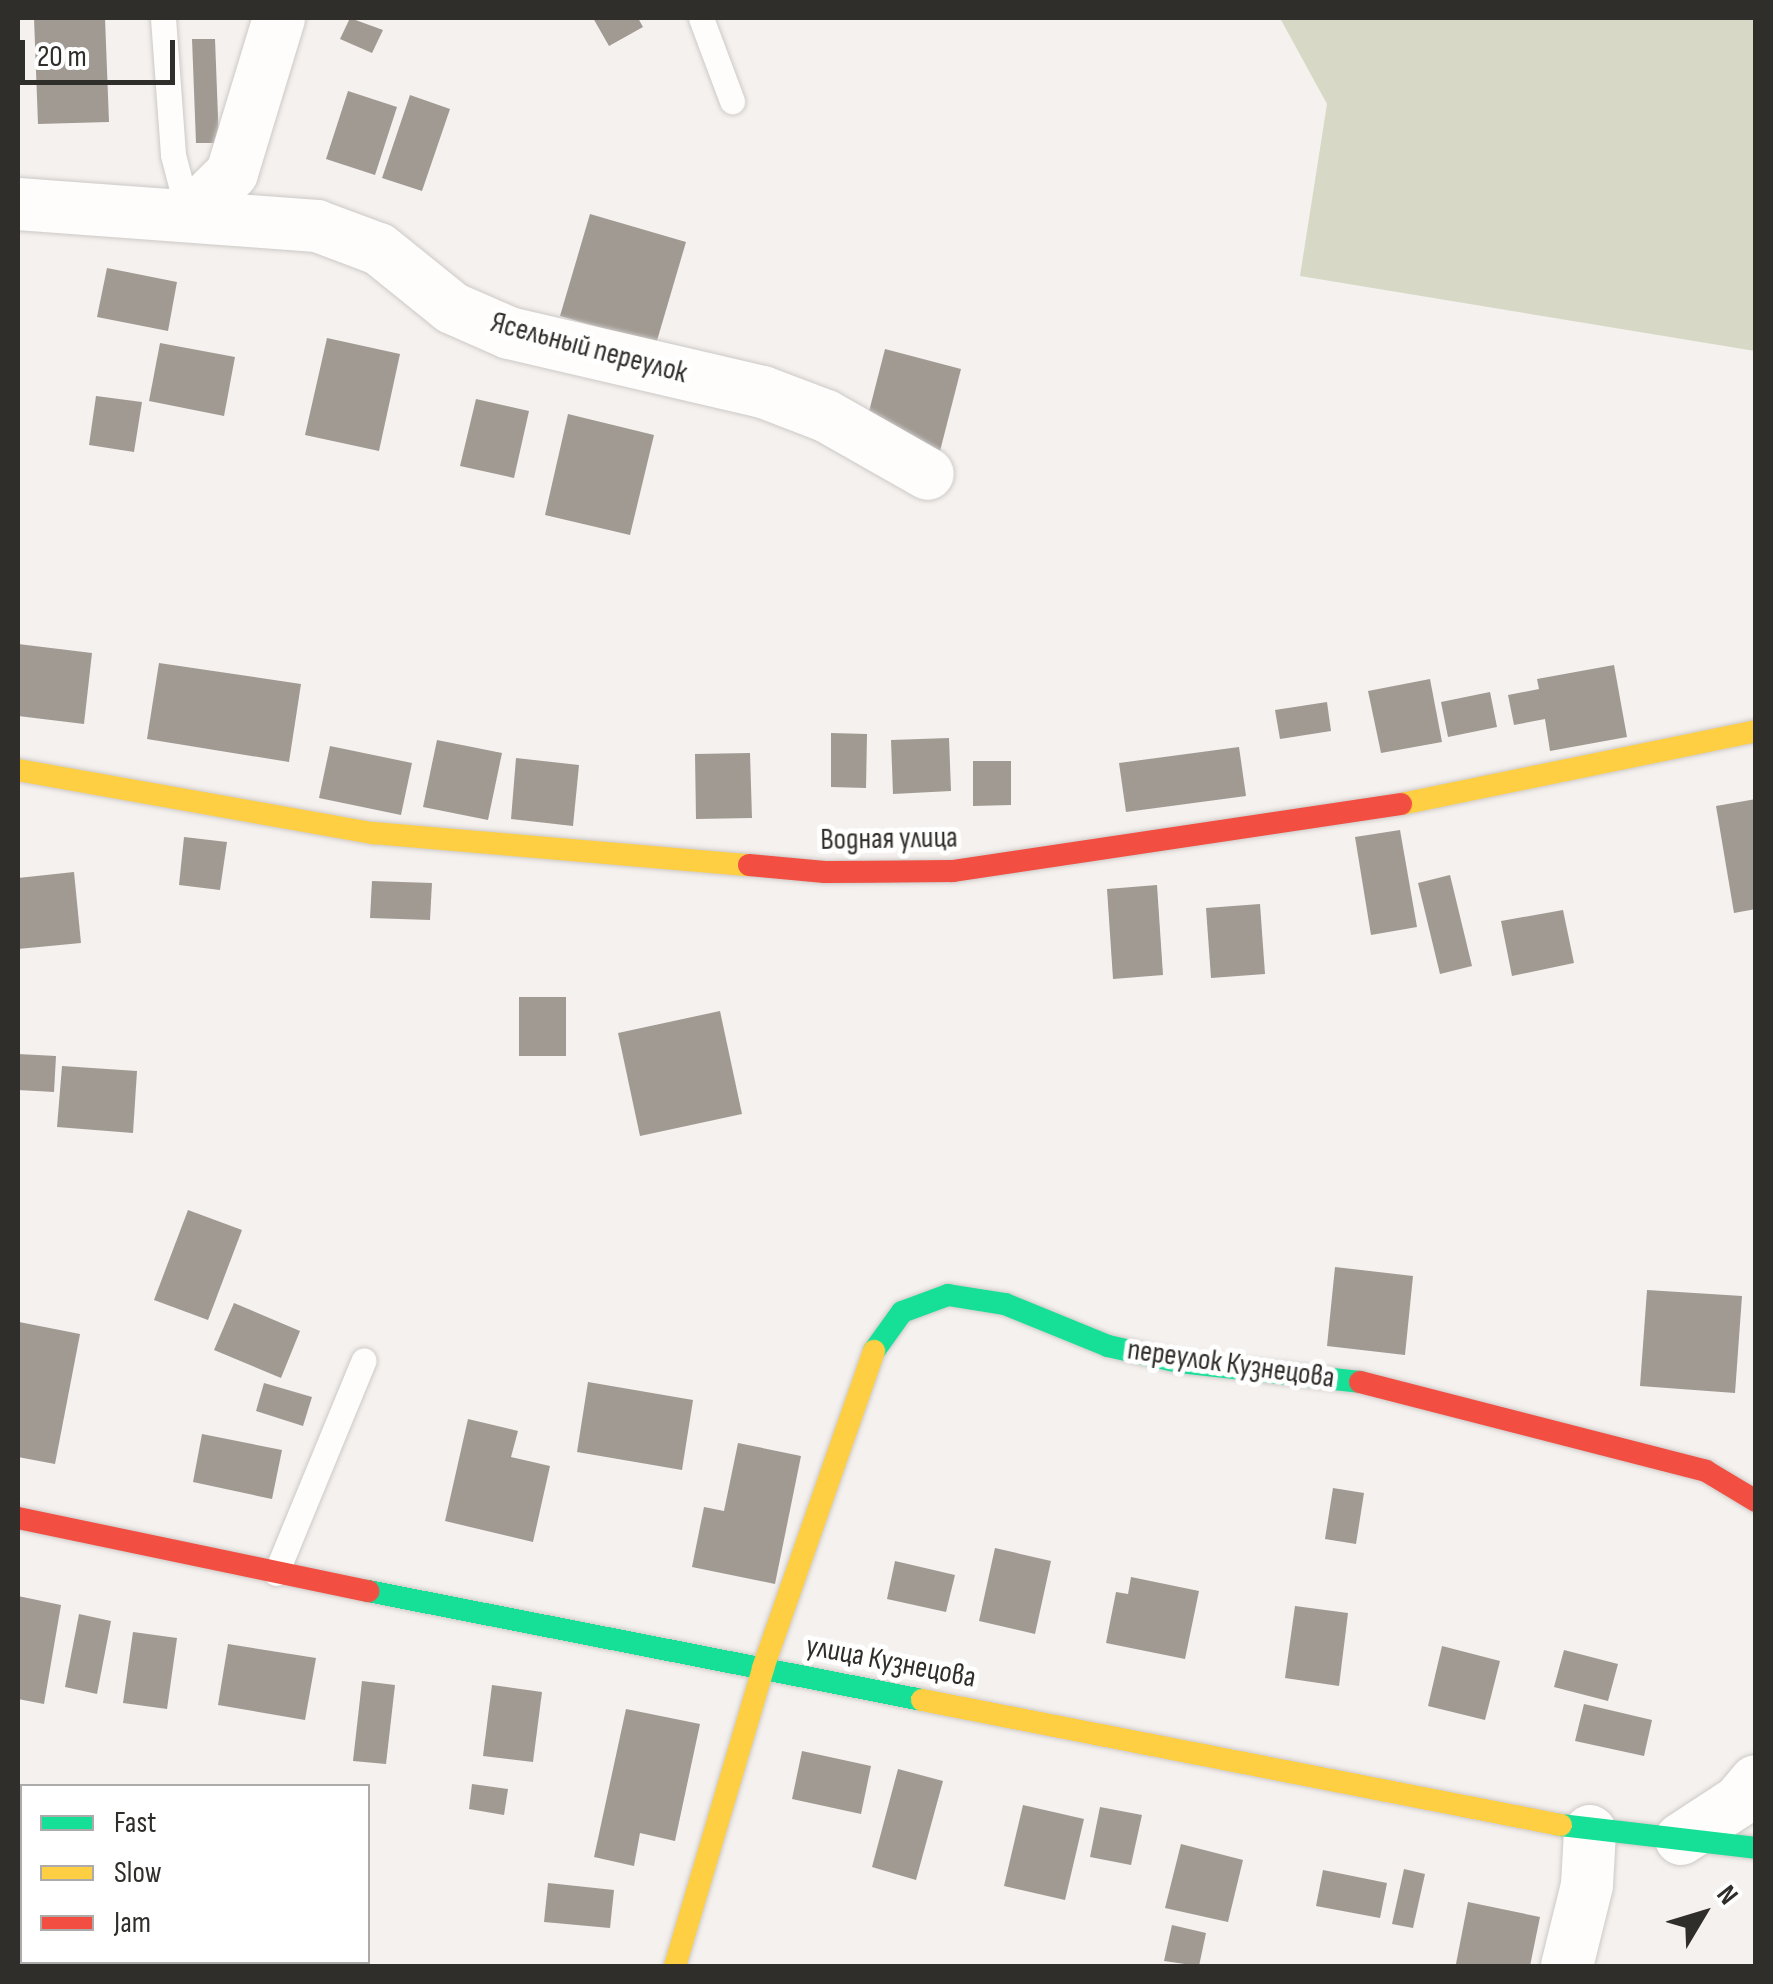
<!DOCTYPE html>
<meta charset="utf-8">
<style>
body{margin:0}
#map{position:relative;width:1773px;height:1984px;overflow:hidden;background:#f5f1ee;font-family:"Sofia Sans Condensed",sans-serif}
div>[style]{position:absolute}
.green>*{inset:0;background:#d7d9c6}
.building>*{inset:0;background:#a19a93}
.roads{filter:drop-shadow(0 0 2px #ccc9c7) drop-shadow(0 0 2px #ccc9c7)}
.lane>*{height:25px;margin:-12.5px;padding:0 12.5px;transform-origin:12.5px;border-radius:12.5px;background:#fefdfc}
.street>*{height:52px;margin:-26px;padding:0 26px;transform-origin:26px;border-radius:26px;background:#fefdfc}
.fast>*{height:22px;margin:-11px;padding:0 11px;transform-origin:11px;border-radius:11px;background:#16e098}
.slow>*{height:22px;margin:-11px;padding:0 11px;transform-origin:11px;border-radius:11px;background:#ffcf43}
.jam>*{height:22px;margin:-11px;padding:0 11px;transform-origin:11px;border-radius:11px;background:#f24e42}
span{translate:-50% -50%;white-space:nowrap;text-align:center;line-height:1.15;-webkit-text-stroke:10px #fff;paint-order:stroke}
.street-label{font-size:30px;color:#302e2b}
.frame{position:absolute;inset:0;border:20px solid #302e2b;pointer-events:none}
.legend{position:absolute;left:20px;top:1784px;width:350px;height:180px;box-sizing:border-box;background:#fff;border:2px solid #acabaa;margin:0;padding:12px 18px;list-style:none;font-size:30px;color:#302e2b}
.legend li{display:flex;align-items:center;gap:20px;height:50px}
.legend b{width:50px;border:2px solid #acabaa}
.north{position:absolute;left:1653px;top:1864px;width:100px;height:100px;-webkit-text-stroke:8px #fff;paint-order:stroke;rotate:52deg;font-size:28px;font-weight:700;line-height:40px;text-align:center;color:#302e2b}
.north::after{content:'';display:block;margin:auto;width:35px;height:45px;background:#302e2b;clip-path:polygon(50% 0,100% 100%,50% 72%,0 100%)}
.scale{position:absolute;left:20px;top:40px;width:155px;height:45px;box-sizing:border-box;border:5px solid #302e2b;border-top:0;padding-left:12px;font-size:30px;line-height:35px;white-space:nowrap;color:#302e2b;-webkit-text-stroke:8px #fff;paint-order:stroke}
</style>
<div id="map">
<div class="green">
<i style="clip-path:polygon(1280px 18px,1755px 18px,1755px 351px,1300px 276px,1327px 104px)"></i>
</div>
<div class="building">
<i style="clip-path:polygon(34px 18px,105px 18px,109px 122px,38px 124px)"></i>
<i style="clip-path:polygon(350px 18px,383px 30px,372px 53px,340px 39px)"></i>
<i style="clip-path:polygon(593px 18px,638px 18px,643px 27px,609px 46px)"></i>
<i style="clip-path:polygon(192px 39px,215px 39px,219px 143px,196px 143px)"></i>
<i style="clip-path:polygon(348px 91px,397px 107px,375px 175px,326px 159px)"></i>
<i style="clip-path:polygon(410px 95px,450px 109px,422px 191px,382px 178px)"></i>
<i style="clip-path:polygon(590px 214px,686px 242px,656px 344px,560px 316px)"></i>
<i style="clip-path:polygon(107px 268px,177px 282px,168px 331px,97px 317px)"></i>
<i style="clip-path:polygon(327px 338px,400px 354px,379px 451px,305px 435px)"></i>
<i style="clip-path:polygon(160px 343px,235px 357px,224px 416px,149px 401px)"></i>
<i style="clip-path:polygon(885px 349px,961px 369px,939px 455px,863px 435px)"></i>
<i style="clip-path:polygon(96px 396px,142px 402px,134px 452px,89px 445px)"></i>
<i style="clip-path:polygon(476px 399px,529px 411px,514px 478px,460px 466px)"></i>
<i style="clip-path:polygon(568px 414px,654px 435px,630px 535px,545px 515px)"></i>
<i style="clip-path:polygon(18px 644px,92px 653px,84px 724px,18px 716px)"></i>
<i style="clip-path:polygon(159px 663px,301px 684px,289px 762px,147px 739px)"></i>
<i style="clip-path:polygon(1614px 665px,1627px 737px,1550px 751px,1545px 719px,1514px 725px,1508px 695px,1539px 689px,1537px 679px)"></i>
<i style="clip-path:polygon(1430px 679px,1442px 742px,1381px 753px,1368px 691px)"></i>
<i style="clip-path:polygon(1490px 692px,1497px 727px,1448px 737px,1441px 702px)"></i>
<i style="clip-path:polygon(1327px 702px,1331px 731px,1280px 739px,1275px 710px)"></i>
<i style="clip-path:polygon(831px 733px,867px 734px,866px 788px,831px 787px)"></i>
<i style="clip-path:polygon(949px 738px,951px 791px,893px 794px,891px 740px)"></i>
<i style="clip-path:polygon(437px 740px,502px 753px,488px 820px,423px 807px)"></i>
<i style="clip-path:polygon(330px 746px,412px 763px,401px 815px,319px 798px)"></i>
<i style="clip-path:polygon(1239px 747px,1246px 796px,1126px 812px,1119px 763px)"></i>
<i style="clip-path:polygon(750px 753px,752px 818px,696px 819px,695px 754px)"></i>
<i style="clip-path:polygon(516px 758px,579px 765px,573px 826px,511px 819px)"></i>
<i style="clip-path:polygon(973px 761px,1011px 761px,1011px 805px,973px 806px)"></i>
<i style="clip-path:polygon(1756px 799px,1756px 909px,1734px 913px,1716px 806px)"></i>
<i style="clip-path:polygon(1400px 830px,1417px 927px,1371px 935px,1355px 837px)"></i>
<i style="clip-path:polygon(184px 837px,227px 842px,220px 890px,179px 885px)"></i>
<i style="clip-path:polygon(74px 872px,81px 943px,18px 949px,18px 878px)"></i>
<i style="clip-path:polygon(1450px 875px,1472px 966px,1440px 974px,1418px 883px)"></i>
<i style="clip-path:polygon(372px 881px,432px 883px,430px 920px,370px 918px)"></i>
<i style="clip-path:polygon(1157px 885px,1163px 975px,1113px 979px,1107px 889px)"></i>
<i style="clip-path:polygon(1260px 904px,1265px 974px,1211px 978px,1206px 908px)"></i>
<i style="clip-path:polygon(1563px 910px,1574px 963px,1512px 976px,1501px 921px)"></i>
<i style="clip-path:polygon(519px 997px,566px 997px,566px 1056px,519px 1056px)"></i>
<i style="clip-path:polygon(720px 1011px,742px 1114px,640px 1136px,618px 1033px)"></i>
<i style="clip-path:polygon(18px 1054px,56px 1056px,54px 1092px,18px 1090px)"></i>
<i style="clip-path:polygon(62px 1066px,137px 1071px,133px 1133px,57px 1127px)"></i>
<i style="clip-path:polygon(188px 1210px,242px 1230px,208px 1320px,154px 1300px)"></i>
<i style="clip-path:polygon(1335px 1267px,1413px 1276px,1405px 1355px,1327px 1346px)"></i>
<i style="clip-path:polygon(1647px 1290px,1742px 1296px,1735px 1393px,1640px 1386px)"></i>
<i style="clip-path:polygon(234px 1303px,300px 1331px,281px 1378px,214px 1350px)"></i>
<i style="clip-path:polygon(19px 1322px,80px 1334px,55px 1464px,18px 1457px)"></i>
<i style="clip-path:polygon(588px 1382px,693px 1400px,682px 1470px,577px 1452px)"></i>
<i style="clip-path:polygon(264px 1383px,312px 1397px,303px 1426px,256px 1411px)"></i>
<i style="clip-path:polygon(468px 1419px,518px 1431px,511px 1457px,550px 1466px,533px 1542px,445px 1521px)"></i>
<i style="clip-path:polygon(202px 1434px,282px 1450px,272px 1499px,193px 1482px)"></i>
<i style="clip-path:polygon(738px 1443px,801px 1456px,775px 1584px,692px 1567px,704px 1507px,724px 1511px)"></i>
<i style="clip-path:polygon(1333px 1488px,1364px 1493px,1356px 1544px,1325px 1539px)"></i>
<i style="clip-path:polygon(995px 1548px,1051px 1561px,1035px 1634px,979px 1621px)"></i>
<i style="clip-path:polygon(895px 1561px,955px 1575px,946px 1612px,887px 1599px)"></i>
<i style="clip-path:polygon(1131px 1577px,1199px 1591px,1185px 1659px,1106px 1643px,1116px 1592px,1128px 1594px)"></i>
<i style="clip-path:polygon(18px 1596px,61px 1605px,44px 1704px,18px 1699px)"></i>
<i style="clip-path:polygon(1295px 1606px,1348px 1613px,1339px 1686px,1285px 1678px)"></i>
<i style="clip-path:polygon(79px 1614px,111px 1621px,97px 1694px,65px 1687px)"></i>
<i style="clip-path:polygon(133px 1632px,177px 1638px,167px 1709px,123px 1703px)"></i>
<i style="clip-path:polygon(228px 1644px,316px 1658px,305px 1720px,218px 1705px)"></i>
<i style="clip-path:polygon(1442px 1646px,1500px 1661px,1485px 1720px,1428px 1706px)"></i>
<i style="clip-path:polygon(1564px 1650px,1618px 1664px,1608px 1701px,1554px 1687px)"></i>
<i style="clip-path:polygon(362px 1681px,395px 1685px,386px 1764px,353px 1761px)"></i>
<i style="clip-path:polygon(492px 1685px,542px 1692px,533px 1762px,483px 1756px)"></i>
<i style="clip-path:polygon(1584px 1704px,1652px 1720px,1644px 1756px,1575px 1741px)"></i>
<i style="clip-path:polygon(626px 1709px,700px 1724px,675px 1841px,640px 1833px,634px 1866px,594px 1857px)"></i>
<i style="clip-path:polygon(802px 1751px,871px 1766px,861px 1814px,792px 1799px)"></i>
<i style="clip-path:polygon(898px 1769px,943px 1781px,916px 1880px,872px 1867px)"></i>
<i style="clip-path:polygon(472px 1784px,508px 1789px,504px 1815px,469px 1809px)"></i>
<i style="clip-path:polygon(1023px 1805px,1084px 1819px,1065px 1900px,1004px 1886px)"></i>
<i style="clip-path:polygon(1100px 1807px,1142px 1815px,1131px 1865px,1090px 1857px)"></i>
<i style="clip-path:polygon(18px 1840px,22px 1840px,22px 1895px,18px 1895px)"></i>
<i style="clip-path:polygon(1181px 1844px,1243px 1860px,1228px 1922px,1165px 1908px)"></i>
<i style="clip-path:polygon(1404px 1869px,1425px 1874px,1413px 1928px,1392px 1924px)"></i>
<i style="clip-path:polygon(1323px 1870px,1387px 1883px,1380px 1918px,1316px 1906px)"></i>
<i style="clip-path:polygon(548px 1883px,614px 1890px,610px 1928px,544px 1922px)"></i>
<i style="clip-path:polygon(1468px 1902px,1540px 1917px,1530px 1966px,1456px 1964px)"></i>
<i style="clip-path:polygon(1172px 1925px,1206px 1933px,1199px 1966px,1164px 1961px)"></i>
</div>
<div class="roads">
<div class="lane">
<i style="left:163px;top:18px;width:137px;rotate:85.8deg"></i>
<i style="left:173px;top:155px;width:63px;rotate:75.3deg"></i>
<i style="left:701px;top:18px;width:89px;rotate:69.5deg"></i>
<i style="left:276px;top:1573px;width:230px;rotate:-67.6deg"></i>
</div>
<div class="street">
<i style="left:18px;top:204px;width:300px;rotate:4.2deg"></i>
<i style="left:317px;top:226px;width:66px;rotate:20.4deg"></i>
<i style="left:379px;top:249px;width:94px;rotate:38.9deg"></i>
<i style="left:452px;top:308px;width:62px;rotate:23.7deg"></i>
<i style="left:509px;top:333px;width:261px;rotate:13.1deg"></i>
<i style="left:763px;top:392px;width:67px;rotate:20.9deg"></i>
<i style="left:826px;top:416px;width:117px;rotate:29.6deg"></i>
<i style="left:189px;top:216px;width:61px;rotate:-45deg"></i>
<i style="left:232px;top:173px;width:162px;rotate:-73.1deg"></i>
<i style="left:1681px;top:1839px;width:69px;rotate:-33.2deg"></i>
<i style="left:1739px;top:1801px;width:26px;rotate:-50deg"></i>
<i style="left:1567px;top:1966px;width:83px;rotate:-76.1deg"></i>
<i style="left:1587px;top:1885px;width:54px;rotate:-86.8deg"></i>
</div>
<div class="fast">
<i style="left:874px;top:1351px;width:48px;rotate:-54.3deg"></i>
<i style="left:902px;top:1312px;width:49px;rotate:-20.3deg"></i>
<i style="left:948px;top:1295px;width:58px;rotate:9deg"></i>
<i style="left:1005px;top:1304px;width:111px;rotate:22.2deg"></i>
<i style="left:1108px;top:1346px;width:73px;rotate:12.7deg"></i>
<i style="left:1179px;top:1362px;width:182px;rotate:6.3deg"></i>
<i style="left:368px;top:1591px;width:565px;rotate:11.13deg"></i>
<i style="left:1561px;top:1825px;width:196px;rotate:6.7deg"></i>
</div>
<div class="slow">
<i style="left:18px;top:770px;width:361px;rotate:10.1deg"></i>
<i style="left:373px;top:833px;width:377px;rotate:4.9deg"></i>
<i style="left:1401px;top:804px;width:362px;rotate:-11.6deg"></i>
<i style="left:922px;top:1700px;width:651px;rotate:11.07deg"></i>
<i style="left:675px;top:1966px;width:311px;rotate:-73.5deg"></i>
<i style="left:763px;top:1668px;width:336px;rotate:-70.7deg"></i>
</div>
<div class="jam">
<i style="left:749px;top:865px;width:76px;rotate:5.3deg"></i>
<i style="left:825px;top:872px;width:128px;rotate:-0.4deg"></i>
<i style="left:953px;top:871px;width:453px;rotate:-8.5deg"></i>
<i style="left:1360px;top:1382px;width:357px;rotate:14.4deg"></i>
<i style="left:1706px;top:1471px;width:58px;rotate:31deg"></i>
<i style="left:18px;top:1518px;width:358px;rotate:11.8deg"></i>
</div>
</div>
<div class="street-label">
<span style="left:589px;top:348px;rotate:15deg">Ясельный переулок</span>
<span style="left:889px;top:839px;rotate:-1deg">Водная улица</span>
<span style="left:1231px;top:1364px;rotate:8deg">переулок Кузнецова</span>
<span style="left:891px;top:1662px;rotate:11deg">улица Кузнецова</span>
</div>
<div class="frame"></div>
<ul class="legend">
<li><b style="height:12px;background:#16e098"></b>Fast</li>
<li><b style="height:12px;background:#ffcf43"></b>Slow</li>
<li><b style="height:12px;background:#f24e42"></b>Jam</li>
</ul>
<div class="north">N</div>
<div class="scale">20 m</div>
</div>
